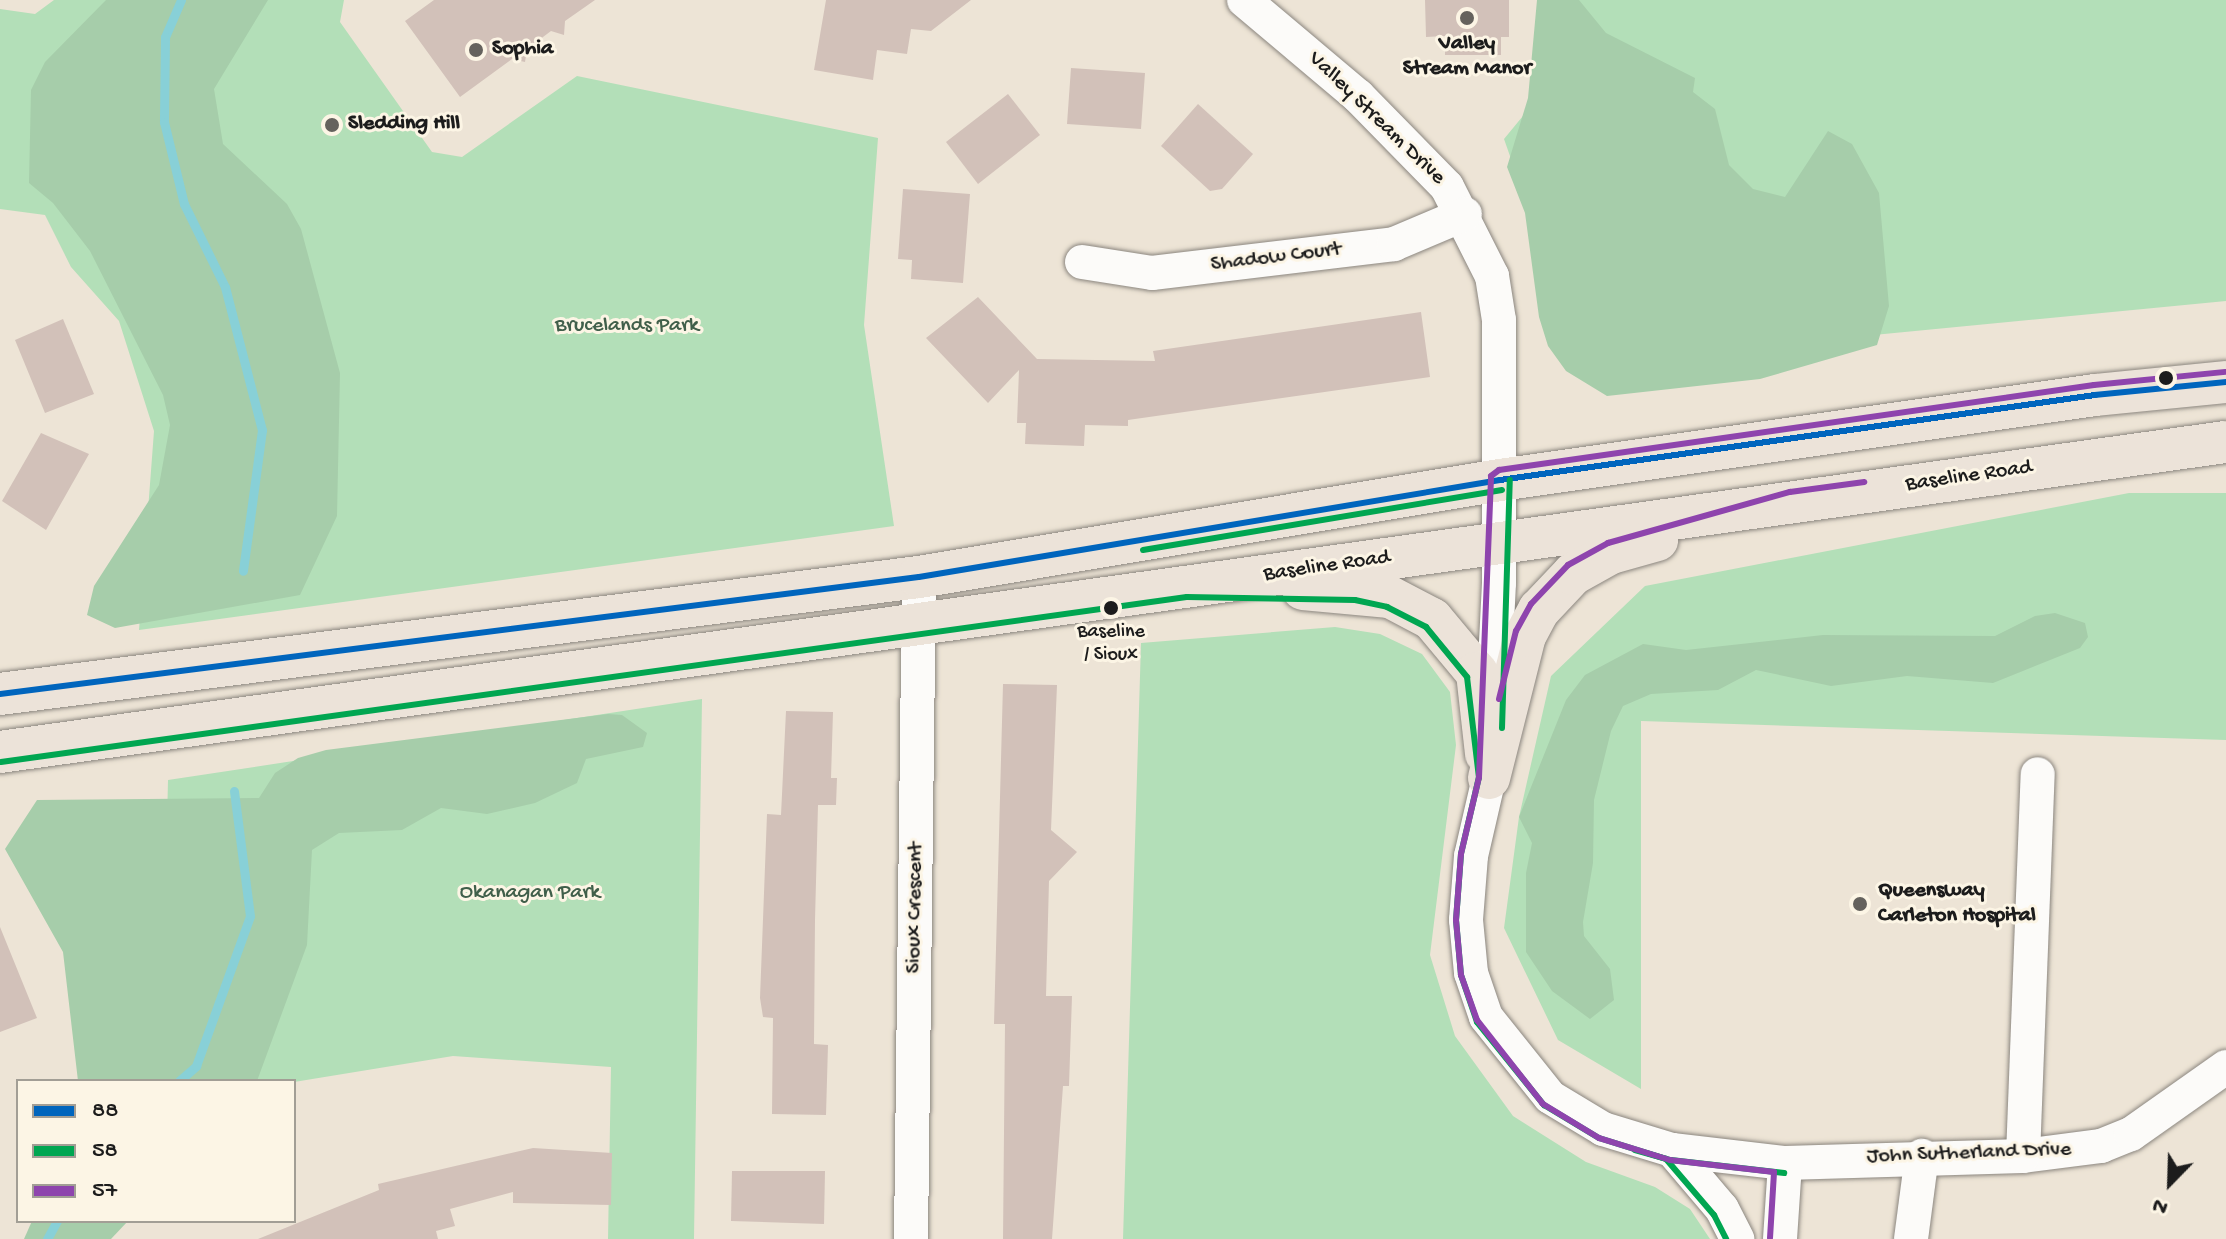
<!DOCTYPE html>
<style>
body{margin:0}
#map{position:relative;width:2226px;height:1239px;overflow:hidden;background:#ede4d6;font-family:"Gochi Hand",sans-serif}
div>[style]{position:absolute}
.green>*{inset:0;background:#b3dfb8}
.forest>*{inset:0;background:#a6cdaa}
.stream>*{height:9px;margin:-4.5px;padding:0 4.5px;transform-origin:4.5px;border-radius:4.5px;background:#88d0d7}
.building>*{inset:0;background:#d2c1b9}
.roads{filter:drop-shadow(0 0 2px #8b867f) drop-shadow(0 0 2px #8b867f)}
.minor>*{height:34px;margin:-17px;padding:0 17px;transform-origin:17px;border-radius:17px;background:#fcfbf9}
.major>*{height:42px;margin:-21px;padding:0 21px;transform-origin:21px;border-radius:21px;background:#ece3d9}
.bus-1>*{height:6px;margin:-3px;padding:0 3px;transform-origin:3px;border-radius:3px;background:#0065bd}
.bus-2>*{height:6px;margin:-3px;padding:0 3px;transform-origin:3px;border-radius:3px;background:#00a651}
.bus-3>*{height:6px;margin:-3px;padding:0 3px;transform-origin:3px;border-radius:3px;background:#8e44ad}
.dots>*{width:22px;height:22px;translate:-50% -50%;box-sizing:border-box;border:4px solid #fcf5e5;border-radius:50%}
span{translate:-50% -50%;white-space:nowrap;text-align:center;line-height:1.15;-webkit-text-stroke:6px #fcf5e5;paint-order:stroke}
.bus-label{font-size:20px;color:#1c1c1c}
.poi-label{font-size:22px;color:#1c1c1c;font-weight:700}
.left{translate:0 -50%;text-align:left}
.street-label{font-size:22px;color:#1c1c1c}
.park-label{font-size:22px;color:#405f4a}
.legend{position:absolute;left:16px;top:1079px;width:280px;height:144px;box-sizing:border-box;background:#fcf5e5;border:2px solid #a29e95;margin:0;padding:10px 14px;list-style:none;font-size:24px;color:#1c1c1c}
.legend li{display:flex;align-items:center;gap:16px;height:40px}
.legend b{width:40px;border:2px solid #a29e95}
.north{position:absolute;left:2130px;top:1143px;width:80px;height:80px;-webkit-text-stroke:6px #fcf5e5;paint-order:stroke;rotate:203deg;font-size:22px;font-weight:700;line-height:32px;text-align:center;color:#1c1c1c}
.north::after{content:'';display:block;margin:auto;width:28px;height:36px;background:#1c1c1c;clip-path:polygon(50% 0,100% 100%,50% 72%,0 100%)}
</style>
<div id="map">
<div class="green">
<i style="clip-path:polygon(54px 0,344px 0,340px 22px,432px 152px,462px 157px,577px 76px,878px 138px,864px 325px,894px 526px,139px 630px,154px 431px,119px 321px,71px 267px,45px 215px,0 209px,0 9px,35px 14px)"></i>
<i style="clip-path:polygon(1542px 0,2226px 0,2226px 301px,1583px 363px,1504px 139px,1542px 93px)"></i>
<i style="clip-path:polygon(2129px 493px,2226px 493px,2226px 740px,1641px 721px,1641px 1089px,1558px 1040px,1504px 928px,1519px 817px,1551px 676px,1645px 586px)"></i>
<i style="clip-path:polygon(1335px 627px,1380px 634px,1422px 654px,1450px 692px,1456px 745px,1430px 955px,1455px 1036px,1513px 1116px,1586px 1162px,1655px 1187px,1690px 1209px,1710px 1239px,1123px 1239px,1141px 643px)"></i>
<i style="clip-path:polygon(702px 699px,694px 1239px,608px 1239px,611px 1067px,453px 1056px,294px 1082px,161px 1081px,168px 780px)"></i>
</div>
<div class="forest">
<i style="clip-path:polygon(106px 0,268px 0,214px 89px,223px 144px,287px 204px,301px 229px,340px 373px,337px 516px,300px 595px,115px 628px,87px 615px,94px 586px,159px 485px,170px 425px,163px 395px,90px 251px,53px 203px,29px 183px,31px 90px,45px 62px)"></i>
<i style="clip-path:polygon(1537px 0,1579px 0,1606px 33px,1695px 78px,1693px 92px,1715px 109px,1729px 165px,1753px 189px,1785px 197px,1828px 131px,1852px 144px,1879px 193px,1889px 306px,1877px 345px,1760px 379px,1607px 396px,1566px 371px,1548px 346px,1539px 317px,1525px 213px,1507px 167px,1528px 98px)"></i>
<i style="clip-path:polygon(2055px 613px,2085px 623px,2088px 637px,2080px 648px,1993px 683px,1907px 676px,1831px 686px,1756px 670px,1718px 690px,1651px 694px,1623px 706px,1611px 731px,1594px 800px,1593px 863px,1583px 922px,1584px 936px,1610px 969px,1614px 1000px,1590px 1019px,1552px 991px,1526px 952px,1526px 873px,1532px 843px,1519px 817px,1566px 700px,1585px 675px,1643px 644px,1686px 650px,1823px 635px,1995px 636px,2035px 616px)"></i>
<i style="clip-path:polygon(608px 714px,622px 715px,647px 733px,643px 747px,586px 759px,577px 783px,535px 803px,487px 814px,441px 808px,402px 830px,339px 833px,312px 850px,307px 945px,257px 1081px,78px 1081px,63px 952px,5px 849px,37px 800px,259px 798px,275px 773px,298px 758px,326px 750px)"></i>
<i style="clip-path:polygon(32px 1221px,128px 1221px,111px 1239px,24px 1239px)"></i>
</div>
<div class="stream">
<i style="left:181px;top:0;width:40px;rotate:113.4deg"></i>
<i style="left:165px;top:37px;width:85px;rotate:90.7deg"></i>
<i style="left:164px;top:122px;width:84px;rotate:76.3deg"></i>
<i style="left:184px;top:204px;width:93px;rotate:63.7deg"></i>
<i style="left:225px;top:287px;width:148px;rotate:75.5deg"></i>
<i style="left:262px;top:430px;width:142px;rotate:97.7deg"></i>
<i style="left:179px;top:1081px;width:23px;rotate:-41deg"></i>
<i style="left:196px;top:1066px;width:159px;rotate:-70.2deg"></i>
<i style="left:250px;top:916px;width:126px;rotate:-97.3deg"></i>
<i style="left:47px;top:1239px;width:21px;rotate:-61deg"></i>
</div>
<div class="building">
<i style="clip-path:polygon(434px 0,595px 0,565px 21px,564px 35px,551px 31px,527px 49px,525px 62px,512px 59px,460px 97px,405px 21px)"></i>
<i style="clip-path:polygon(826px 0,971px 0,931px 31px,911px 29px,907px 54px,877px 50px,873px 80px,814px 70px)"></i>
<i style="clip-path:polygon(1425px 0,1509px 0,1509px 37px,1501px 37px,1501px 55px,1445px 55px,1445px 36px,1426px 37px)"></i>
<i style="clip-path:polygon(1071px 68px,1145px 73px,1141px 129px,1067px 124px)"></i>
<i style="clip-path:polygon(1008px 94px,1040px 135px,978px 184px,946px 142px)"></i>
<i style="clip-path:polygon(1198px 104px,1253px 154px,1222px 189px,1210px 191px,1161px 146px)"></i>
<i style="clip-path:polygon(903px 189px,970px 194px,963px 283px,911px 279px,912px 260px,898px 259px)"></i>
<i style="clip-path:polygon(978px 297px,1037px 359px,1155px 361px,1153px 351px,1421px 312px,1430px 377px,1128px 420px,1128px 426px,1085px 425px,1084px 446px,1025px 444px,1026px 423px,1017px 423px,1019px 370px,988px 403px,926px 338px)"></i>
<i style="clip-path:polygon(63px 319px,94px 394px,45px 413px,15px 340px)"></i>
<i style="clip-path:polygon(41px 433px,89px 454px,46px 530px,2px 501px)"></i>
<i style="clip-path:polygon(1003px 684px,1057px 685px,1051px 830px,1077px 852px,1049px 881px,1046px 996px,1072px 996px,1069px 1086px,1063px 1086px,1052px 1239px,1003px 1239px,1005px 1024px,994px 1024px)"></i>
<i style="clip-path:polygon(786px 711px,833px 712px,831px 778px,837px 778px,836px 805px,818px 805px,815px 920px,814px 1044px,828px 1045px,826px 1115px,772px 1114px,773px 1018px,763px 1017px,760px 998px,767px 814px,781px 815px)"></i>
<i style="clip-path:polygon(0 927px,37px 1018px,0 1032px)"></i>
<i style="clip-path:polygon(533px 1148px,612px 1153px,611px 1205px,513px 1203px,513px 1192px,450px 1209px,455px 1226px,436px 1231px,438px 1239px,258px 1239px,379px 1190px,378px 1184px)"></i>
<i style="clip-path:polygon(732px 1171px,825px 1171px,824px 1224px,731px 1221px)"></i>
</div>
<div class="roads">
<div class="minor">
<i style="left:1244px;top:0;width:149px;rotate:40.1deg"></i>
<i style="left:1358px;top:96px;width:127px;rotate:45.6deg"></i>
<i style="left:1447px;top:187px;width:100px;rotate:63.2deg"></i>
<i style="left:1492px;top:276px;width:45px;rotate:81deg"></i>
<i style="left:1499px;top:320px;width:263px;rotate:90deg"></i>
<i style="left:1499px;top:583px;width:195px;rotate:92.9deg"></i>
<i style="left:1489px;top:778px;width:80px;rotate:103deg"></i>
<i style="left:1471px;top:856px;width:64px;rotate:94.5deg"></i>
<i style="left:1466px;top:920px;width:53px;rotate:84.6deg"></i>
<i style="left:1471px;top:973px;width:46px;rotate:71.2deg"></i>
<i style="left:1486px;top:1017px;width:102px;rotate:51.3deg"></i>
<i style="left:1550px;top:1097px;width:62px;rotate:31.1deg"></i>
<i style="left:1603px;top:1129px;width:72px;rotate:16.9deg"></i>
<i style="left:1672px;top:1150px;width:114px;rotate:6.6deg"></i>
<i style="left:1785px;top:1163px;width:238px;rotate:-1.7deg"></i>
<i style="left:2023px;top:1156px;width:79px;rotate:-7.3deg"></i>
<i style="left:2101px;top:1146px;width:32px;rotate:-22deg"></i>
<i style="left:2131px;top:1134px;width:116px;rotate:-35.2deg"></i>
<i style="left:1082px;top:262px;width:71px;rotate:8.9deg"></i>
<i style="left:1152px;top:273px;width:244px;rotate:-6.8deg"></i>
<i style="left:1394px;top:244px;width:77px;rotate:-22.9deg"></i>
<i style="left:1672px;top:1150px;width:77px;rotate:49.7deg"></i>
<i style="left:1722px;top:1209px;width:34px;rotate:63deg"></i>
<i style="left:2023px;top:1156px;width:382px;rotate:-87.8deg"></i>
<i style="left:911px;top:1239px;width:662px;rotate:-89.31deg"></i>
<i style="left:1780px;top:1239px;width:76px;rotate:-86.2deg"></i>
<i style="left:1911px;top:1239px;width:84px;rotate:-82.5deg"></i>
</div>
<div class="major">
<i style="left:1303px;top:589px;width:87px;rotate:5.3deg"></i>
<i style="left:1390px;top:597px;width:47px;rotate:27.6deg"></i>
<i style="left:1432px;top:619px;width:70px;rotate:50.2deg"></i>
<i style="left:1477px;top:673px;width:81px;rotate:83.6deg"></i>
<i style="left:0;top:694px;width:926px;rotate:-7.26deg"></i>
<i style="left:919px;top:577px;width:589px;rotate:-9.48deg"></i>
<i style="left:1500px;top:480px;width:601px;rotate:-8.13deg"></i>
<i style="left:2095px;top:395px;width:132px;rotate:-5.7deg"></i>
<i style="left:0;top:752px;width:2247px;rotate:-7.93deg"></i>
<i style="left:1489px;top:778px;width:146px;rotate:-75.8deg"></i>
<i style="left:1525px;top:636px;width:30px;rotate:-62deg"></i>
<i style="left:1539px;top:610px;width:50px;rotate:-46.6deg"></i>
<i style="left:1573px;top:574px;width:43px;rotate:-28.9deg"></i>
<i style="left:1611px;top:553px;width:48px;rotate:-15.8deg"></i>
</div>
</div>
<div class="bus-1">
<i style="left:0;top:694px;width:926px;rotate:-7.26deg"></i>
<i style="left:919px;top:577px;width:589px;rotate:-9.48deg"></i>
<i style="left:1500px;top:480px;width:601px;rotate:-8.13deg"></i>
<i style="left:2095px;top:395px;width:132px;rotate:-5.7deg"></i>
</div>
<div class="bus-2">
<i style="left:1143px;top:550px;width:364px;rotate:-9.5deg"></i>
<i style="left:1502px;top:728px;width:248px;rotate:-88.2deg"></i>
<i style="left:1px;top:762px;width:1197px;rotate:-7.92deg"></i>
<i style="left:1187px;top:597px;width:168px;rotate:1deg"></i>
<i style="left:1355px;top:600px;width:33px;rotate:12deg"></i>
<i style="left:1387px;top:607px;width:44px;rotate:27.1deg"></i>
<i style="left:1426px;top:627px;width:65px;rotate:50.6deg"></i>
<i style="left:1467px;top:677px;width:101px;rotate:83.2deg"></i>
<i style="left:1479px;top:777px;width:79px;rotate:103.2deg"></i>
<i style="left:1461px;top:854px;width:66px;rotate:94.3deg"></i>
<i style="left:1456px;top:920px;width:55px;rotate:84.8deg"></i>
<i style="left:1461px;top:975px;width:50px;rotate:71.2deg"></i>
<i style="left:1477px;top:1022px;width:107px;rotate:51.1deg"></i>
<i style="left:1544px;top:1105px;width:64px;rotate:31deg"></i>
<i style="left:1599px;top:1138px;width:70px;rotate:17.4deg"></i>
<i style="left:1666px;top:1159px;width:74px;rotate:49.4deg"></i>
<i style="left:1714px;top:1215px;width:27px;rotate:63deg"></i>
<i style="left:1635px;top:1150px;width:37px;rotate:16deg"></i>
<i style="left:1671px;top:1160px;width:114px;rotate:6.6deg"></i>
</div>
<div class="bus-3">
<i style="left:1499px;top:699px;width:70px;rotate:-76deg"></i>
<i style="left:1516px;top:631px;width:31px;rotate:-61deg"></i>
<i style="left:1531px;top:604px;width:54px;rotate:-46.5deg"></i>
<i style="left:1568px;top:565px;width:46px;rotate:-28.8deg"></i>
<i style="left:1608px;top:543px;width:189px;rotate:-15.7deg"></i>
<i style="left:1790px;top:492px;width:75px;rotate:-7.7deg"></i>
<i style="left:1770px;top:1238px;width:66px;rotate:-86.5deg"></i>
<i style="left:1774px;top:1172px;width:105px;rotate:-173.4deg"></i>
<i style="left:1670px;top:1160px;width:74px;rotate:-162.8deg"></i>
<i style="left:1599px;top:1138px;width:66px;rotate:-148.7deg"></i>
<i style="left:1543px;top:1104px;width:107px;rotate:-128.2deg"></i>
<i style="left:1477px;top:1020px;width:48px;rotate:-109.6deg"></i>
<i style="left:1461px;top:975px;width:55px;rotate:-95.2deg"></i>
<i style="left:1456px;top:920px;width:66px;rotate:-85.7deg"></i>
<i style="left:1461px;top:854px;width:79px;rotate:-76.8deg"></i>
<i style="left:1479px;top:777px;width:301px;rotate:-87.7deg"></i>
<i style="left:1491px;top:476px;width:10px;rotate:-37deg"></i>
<i style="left:1499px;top:470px;width:601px;rotate:-8.13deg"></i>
<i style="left:2094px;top:385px;width:132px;rotate:-5.7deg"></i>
</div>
<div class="dots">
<i style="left:1467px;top:18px;background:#65625d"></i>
<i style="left:476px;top:50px;background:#65625d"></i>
<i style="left:332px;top:125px;background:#65625d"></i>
<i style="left:2166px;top:378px;background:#1c1c1c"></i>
<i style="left:1111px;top:608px;background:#1c1c1c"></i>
<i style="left:1860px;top:904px;background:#65625d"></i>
</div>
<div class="bus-label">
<span style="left:1111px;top:644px">Baseline<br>/ Sioux</span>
</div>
<div class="poi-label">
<span style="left:1467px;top:57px">Valley<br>Stream Manor</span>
<span class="left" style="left:492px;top:50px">Sophia</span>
<span class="left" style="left:348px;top:125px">Sledding Hill</span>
<span class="left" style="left:1878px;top:904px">Queensway<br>Carleton Hospital</span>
</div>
<div class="street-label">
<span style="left:1376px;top:119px;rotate:44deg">Valley Stream Drive</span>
<span style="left:1276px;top:258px;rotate:-7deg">Shadow Court</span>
<span style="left:1969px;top:477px;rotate:-8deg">Baseline Road</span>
<span style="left:1327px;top:567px;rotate:-8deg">Baseline Road</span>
<span style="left:916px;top:908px;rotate:-89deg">Sioux Crescent</span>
<span style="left:1969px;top:1154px;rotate:-2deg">John Sutherland Drive</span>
</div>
<div class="park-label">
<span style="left:627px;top:327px">Brucelands Park</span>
<span style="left:530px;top:894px">Okanagan Park</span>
</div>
<ul class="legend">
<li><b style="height:10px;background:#0065bd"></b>88</li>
<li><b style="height:10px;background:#00a651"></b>58</li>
<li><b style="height:10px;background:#8e44ad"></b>57</li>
</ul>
<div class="north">N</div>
</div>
